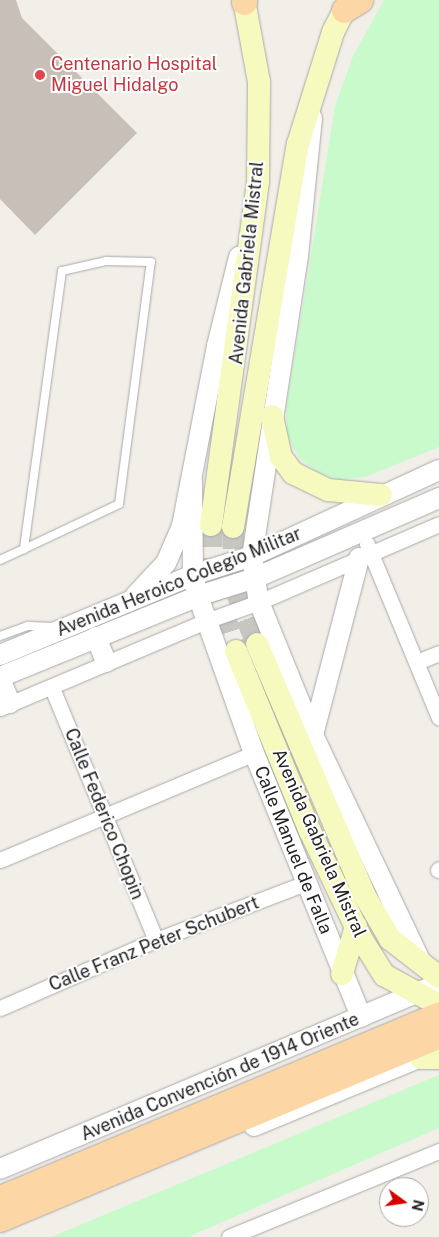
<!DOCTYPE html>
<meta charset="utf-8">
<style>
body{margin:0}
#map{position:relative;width:439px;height:1237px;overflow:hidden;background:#f2efe9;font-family:"Public Sans",sans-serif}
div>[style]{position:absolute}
.park>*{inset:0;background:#c8facc}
.building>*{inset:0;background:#c7bfb8}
.secondary-tunnel>*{height:22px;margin-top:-11px;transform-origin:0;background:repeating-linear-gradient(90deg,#c8c6c1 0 22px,transparent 0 33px)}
.roads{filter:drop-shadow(0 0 1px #a9a9a9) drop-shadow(0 0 1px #a9a9a9)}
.service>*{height:8px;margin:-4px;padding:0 4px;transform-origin:4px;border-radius:4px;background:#fff}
.minor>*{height:15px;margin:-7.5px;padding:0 7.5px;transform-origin:7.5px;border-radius:7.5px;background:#fff}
.tertiary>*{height:20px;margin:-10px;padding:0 10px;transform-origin:10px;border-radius:10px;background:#fff}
.secondary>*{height:22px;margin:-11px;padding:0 11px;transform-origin:11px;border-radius:11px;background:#f7fabf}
.primary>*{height:25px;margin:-12.5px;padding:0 12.5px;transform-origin:12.5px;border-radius:12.5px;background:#fcd6a4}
.dots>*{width:14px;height:14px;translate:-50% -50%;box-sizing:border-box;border:2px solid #fff;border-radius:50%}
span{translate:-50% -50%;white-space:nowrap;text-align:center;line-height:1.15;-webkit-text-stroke:4px #fff;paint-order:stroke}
.health-label{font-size:18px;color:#be3a42}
.left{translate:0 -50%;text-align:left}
.street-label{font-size:18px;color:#222}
.north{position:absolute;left:379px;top:1177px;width:50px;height:50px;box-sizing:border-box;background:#fff;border:1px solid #a7a7a7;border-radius:50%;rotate:104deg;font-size:14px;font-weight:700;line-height:20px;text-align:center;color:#222}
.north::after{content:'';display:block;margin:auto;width:18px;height:22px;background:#d40000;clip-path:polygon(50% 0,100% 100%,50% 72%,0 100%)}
</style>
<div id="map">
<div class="park">
<i style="clip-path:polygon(384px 0,439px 0,439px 447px,365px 477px,340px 480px,317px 472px,299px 458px,287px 435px,286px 410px,335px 106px,353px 56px)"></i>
<i style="clip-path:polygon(439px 1075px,439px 1128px,188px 1237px,51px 1237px)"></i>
</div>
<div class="building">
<i style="clip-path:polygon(0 0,16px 0,22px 18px,137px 133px,35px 235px,0 199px)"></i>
</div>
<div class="secondary-tunnel">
<i style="left:211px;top:525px;width:55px;rotate:89deg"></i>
<i style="left:212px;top:580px;width:75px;rotate:71.3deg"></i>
<i style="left:233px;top:527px;width:61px;rotate:88.1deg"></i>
<i style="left:235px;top:588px;width:60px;rotate:68.6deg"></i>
</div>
<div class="roads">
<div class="service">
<i style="left:0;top:560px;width:26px;rotate:-25deg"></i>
<i style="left:24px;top:549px;width:105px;rotate:-25.3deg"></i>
<i style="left:119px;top:504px;width:244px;rotate:-82.5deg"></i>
<i style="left:151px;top:262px;width:45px;rotate:-178.7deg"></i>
<i style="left:106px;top:261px;width:45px;rotate:167.2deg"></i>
<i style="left:62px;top:271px;width:281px;rotate:97.8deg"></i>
<i style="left:0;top:636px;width:30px;rotate:-20deg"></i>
<i style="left:28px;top:626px;width:26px;rotate:2deg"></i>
</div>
<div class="minor">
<i style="left:367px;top:544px;width:188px;rotate:67.5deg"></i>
<i style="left:417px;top:662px;width:24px;rotate:-22deg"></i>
<i style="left:52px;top:688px;width:273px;rotate:67.6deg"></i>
<i style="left:0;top:708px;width:224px;rotate:-22.9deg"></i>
<i style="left:206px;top:621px;width:56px;rotate:-19.7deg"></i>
<i style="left:259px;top:602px;width:196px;rotate:-23.4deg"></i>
<i style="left:0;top:860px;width:276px;rotate:-22.8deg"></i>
<i style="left:438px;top:870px;width:1px;rotate:-45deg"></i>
<i style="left:0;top:1008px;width:170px;rotate:-23.6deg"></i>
<i style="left:156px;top:940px;width:163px;rotate:-20.9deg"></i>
<i style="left:229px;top:1237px;width:227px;rotate:-22.3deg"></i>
</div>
<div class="tertiary">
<i style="left:312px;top:118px;width:139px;rotate:95.8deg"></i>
<i style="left:298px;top:256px;width:304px;rotate:98.7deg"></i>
<i style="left:252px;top:556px;width:22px;rotate:82deg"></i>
<i style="left:255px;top:578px;width:24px;rotate:81deg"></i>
<i style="left:259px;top:602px;width:144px;rotate:67.9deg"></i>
<i style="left:313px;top:735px;width:251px;rotate:64.6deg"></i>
<i style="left:192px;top:481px;width:94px;rotate:89.4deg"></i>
<i style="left:193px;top:575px;width:22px;rotate:77deg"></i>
<i style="left:198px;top:596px;width:167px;rotate:70.4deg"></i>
<i style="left:254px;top:753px;width:285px;rotate:67.9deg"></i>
<i style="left:135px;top:596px;width:45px;rotate:-46.8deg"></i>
<i style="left:166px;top:563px;width:40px;rotate:-66.6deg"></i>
<i style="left:182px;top:526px;width:183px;rotate:-79deg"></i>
<i style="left:217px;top:346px;width:92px;rotate:-76.1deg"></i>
<i style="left:96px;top:637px;width:27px;rotate:68deg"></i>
<i style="left:0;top:655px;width:209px;rotate:-22.5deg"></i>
<i style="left:193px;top:575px;width:62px;rotate:-17.9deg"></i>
<i style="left:252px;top:556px;width:206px;rotate:-24.7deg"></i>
<i style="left:0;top:677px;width:214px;rotate:-22.2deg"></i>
<i style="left:198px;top:596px;width:60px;rotate:-17.5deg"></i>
<i style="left:255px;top:578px;width:201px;rotate:-23.5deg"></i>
<i style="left:0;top:679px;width:26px;rotate:67deg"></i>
<i style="left:313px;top:735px;width:183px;rotate:-75.4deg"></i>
<i style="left:254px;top:1126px;width:196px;rotate:-22.5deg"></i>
<i style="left:0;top:1169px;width:476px;rotate:-22.9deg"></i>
</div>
<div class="secondary">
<i style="left:272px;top:416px;width:42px;rotate:77.6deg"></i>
<i style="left:281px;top:457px;width:20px;rotate:53deg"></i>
<i style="left:293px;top:473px;width:39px;rotate:26deg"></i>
<i style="left:328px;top:490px;width:53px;rotate:5.4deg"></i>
<i style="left:211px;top:525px;width:346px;rotate:-82.2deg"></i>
<i style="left:258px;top:182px;width:100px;rotate:-89.4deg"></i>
<i style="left:259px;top:82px;width:83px;rotate:-100.4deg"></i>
<i style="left:233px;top:527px;width:388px;rotate:-80.4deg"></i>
<i style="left:298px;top:144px;width:117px;rotate:-72.6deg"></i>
<i style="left:333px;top:32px;width:36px;rotate:-63deg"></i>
<i style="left:257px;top:644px;width:274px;rotate:66.8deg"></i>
<i style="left:365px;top:896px;width:50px;rotate:59.8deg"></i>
<i style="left:390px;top:939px;width:62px;rotate:37.8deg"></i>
<i style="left:236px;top:651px;width:195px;rotate:67.7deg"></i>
<i style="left:310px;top:831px;width:119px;rotate:64.5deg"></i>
<i style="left:361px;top:938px;width:44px;rotate:58.1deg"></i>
<i style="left:384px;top:975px;width:63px;rotate:28.6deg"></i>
<i style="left:342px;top:974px;width:50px;rotate:-73.7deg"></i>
<i style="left:421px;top:1058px;width:18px"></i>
</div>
<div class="primary">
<i style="left:244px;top:0;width:2px;rotate:90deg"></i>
<i style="left:344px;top:10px;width:19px;rotate:-32deg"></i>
<i style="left:0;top:1198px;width:476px;rotate:-22.7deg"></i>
<i style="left:0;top:1219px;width:476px;rotate:-22.7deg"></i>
</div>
</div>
<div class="dots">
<i style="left:40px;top:75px;background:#e0444e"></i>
</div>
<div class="health-label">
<span class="left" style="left:51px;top:75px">Centenario Hospital<br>Miguel Hidalgo</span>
</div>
<div class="street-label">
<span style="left:247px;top:263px;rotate:-84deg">Avenida Gabriela Mistral</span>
<span style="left:179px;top:582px;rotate:-22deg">Avenida Heroico Colegio Militar</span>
<span style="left:104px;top:814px;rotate:68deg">Calle Federico Chopin</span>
<span style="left:319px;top:843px;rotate:66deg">Avenida Gabriela Mistral</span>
<span style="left:293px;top:850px;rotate:68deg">Calle Manuel de Falla</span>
<span style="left:154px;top:944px;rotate:-22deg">Calle Franz Peter Schubert</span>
<span style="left:220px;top:1077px;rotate:-23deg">Avenida Convención de 1914 Oriente</span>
</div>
<div class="north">N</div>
</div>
